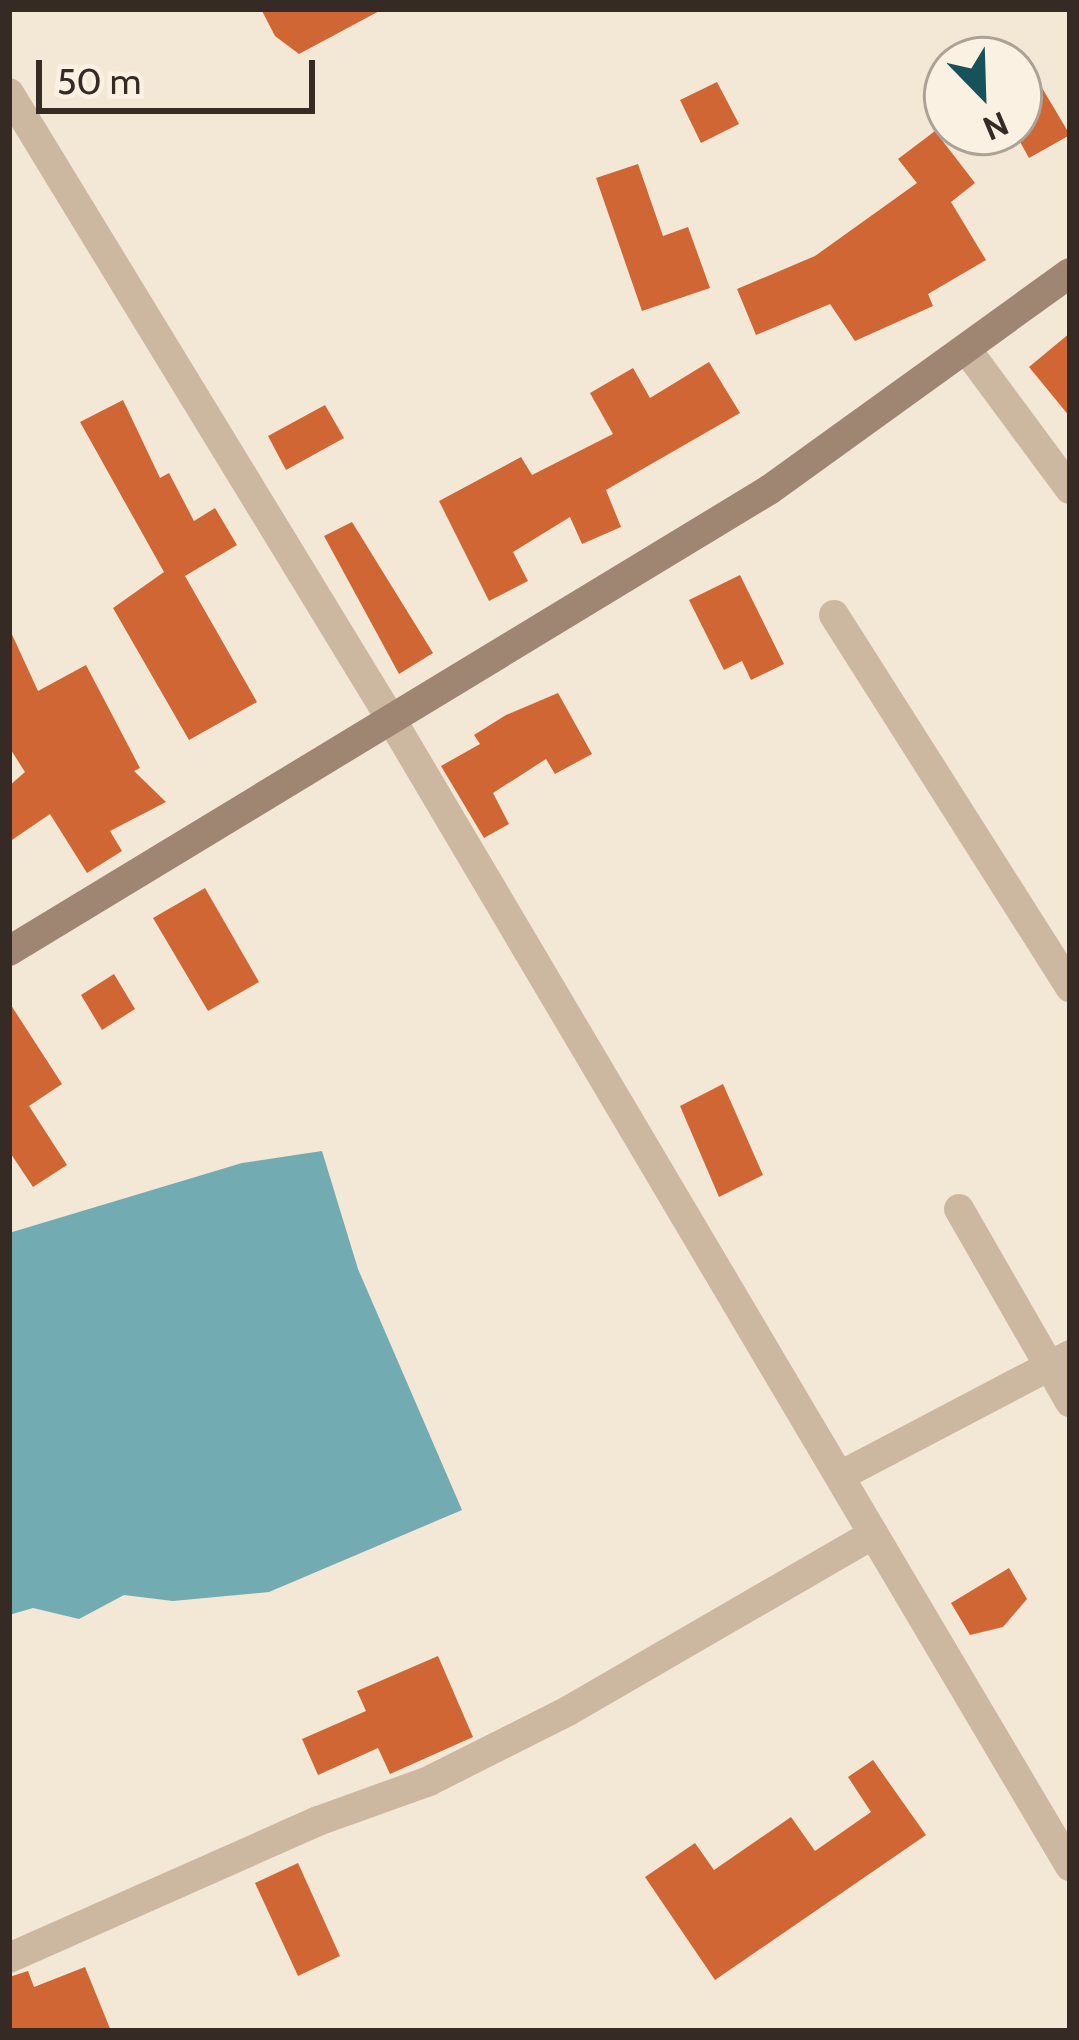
<!DOCTYPE html>
<style>
body{margin:0}
#map{position:relative;width:1079px;height:2040px;overflow:hidden;background:#f3e7d6;font-family:Cabin,sans-serif}
div>[style]{position:absolute}
.water>*{inset:0;background:#72abb2}
.building>*{inset:0;background:#d16635}
.street>*{height:30px;margin:-15px;padding:0 15px;transform-origin:15px;border-radius:15px;background:#ccb7a1}
.secondary>*{height:30px;margin:-15px;padding:0 15px;transform-origin:15px;border-radius:15px;background:#9f8672}
span{translate:-50% -50%;white-space:nowrap;text-align:center;line-height:1.15;-webkit-text-stroke:12px #fbf1e2;paint-order:stroke}
.frame{position:absolute;inset:0;border:12px solid #352b24;pointer-events:none}
.north{position:absolute;left:923px;top:36px;width:120px;height:120px;box-sizing:border-box;background:#fbf1e2;border:3px solid #aca296;border-radius:50%;rotate:157deg;font-size:33px;font-weight:700;line-height:48px;text-align:center;color:#352b24}
.north::after{content:'';display:block;margin:auto;width:42px;height:54px;background:#17515a;clip-path:polygon(50% 0,100% 100%,50% 72%,0 100%)}
.scale{position:absolute;left:36px;top:60px;width:279px;height:54px;box-sizing:border-box;border:6px solid #352b24;border-top:0;padding-left:15px;font-size:36px;line-height:42px;white-space:nowrap;color:#352b24;-webkit-text-stroke:9px #fbf1e2;paint-order:stroke}
</style>
<div id="map">
<div class="water">
<i style="clip-path:polygon(322px 1151px,358px 1269px,462px 1510px,269px 1592px,173px 1601px,124px 1595px,79px 1619px,33px 1608px,9px 1615px,9px 1233px,242px 1163px)"></i>
</div>
<div class="building">
<i style="clip-path:polygon(261px 9px,383px 9px,299px 54px,275px 36px)"></i>
<i style="clip-path:polygon(1019px 49px,1070px 135px,1029px 158px,1019px 140px)"></i>
<i style="clip-path:polygon(717px 82px,739px 124px,701px 143px,680px 100px)"></i>
<i style="clip-path:polygon(935px 131px,975px 183px,951px 202px,986px 260px,928px 294px,933px 306px,855px 341px,830px 304px,756px 335px,737px 289px,815px 256px,917px 183px,898px 159px)"></i>
<i style="clip-path:polygon(638px 164px,663px 236px,688px 227px,710px 288px,642px 311px,596px 178px)"></i>
<i style="clip-path:polygon(1070px 333px,1070px 417px,1029px 367px)"></i>
<i style="clip-path:polygon(709px 362px,740px 413px,606px 490px,621px 527px,582px 544px,570px 517px,513px 552px,528px 581px,489px 601px,439px 501px,521px 457px,532px 475px,613px 434px,590px 393px,633px 368px,650px 398px)"></i>
<i style="clip-path:polygon(123px 400px,160px 478px,169px 473px,194px 521px,215px 508px,237px 545px,185px 576px,257px 702px,189px 740px,113px 608px,164px 572px,80px 422px)"></i>
<i style="clip-path:polygon(325px 405px,344px 438px,286px 470px,268px 436px)"></i>
<i style="clip-path:polygon(352px 522px,433px 653px,399px 674px,324px 536px)"></i>
<i style="clip-path:polygon(740px 575px,784px 664px,751px 680px,742px 661px,724px 670px,689px 600px)"></i>
<i style="clip-path:polygon(9px 628px,38px 691px,86px 665px,140px 768px,134px 771px,166px 802px,110px 831px,122px 851px,87px 873px,50px 814px,9px 842px,9px 786px,25px 772px,9px 747px)"></i>
<i style="clip-path:polygon(558px 693px,592px 754px,555px 774px,546px 759px,493px 793px,509px 824px,484px 838px,441px 766px,480px 744px,474px 735px,506px 715px)"></i>
<i style="clip-path:polygon(205px 888px,259px 982px,208px 1011px,153px 918px)"></i>
<i style="clip-path:polygon(114px 974px,135px 1009px,102px 1030px,81px 995px)"></i>
<i style="clip-path:polygon(9px 1002px,62px 1084px,29px 1106px,67px 1165px,33px 1187px,9px 1151px)"></i>
<i style="clip-path:polygon(723px 1084px,763px 1175px,719px 1197px,680px 1106px)"></i>
<i style="clip-path:polygon(1009px 1568px,1027px 1599px,1003px 1627px,970px 1635px,951px 1603px)"></i>
<i style="clip-path:polygon(438px 1656px,473px 1737px,390px 1774px,378px 1748px,318px 1775px,302px 1739px,366px 1711px,357px 1691px)"></i>
<i style="clip-path:polygon(873px 1760px,926px 1835px,715px 1980px,645px 1877px,695px 1843px,714px 1870px,791px 1817px,815px 1851px,871px 1812px,848px 1777px)"></i>
<i style="clip-path:polygon(298px 1863px,340px 1956px,298px 1976px,255px 1883px)"></i>
<i style="clip-path:polygon(85px 1967px,111px 2031px,9px 2031px,9px 1977px,28px 1971px,34px 1987px)"></i>
</div>
<div class="street">
<i style="left:9px;top:93px;width:733px;rotate:58.61deg"></i>
<i style="left:391px;top:719px;width:1333px;rotate:59.38deg"></i>
<i style="left:967px;top:350px;width:173px;rotate:53.5deg"></i>
<i style="left:834px;top:615px;width:441px;rotate:57.6deg"></i>
<i style="left:959px;top:1209px;width:223px;rotate:60.1deg"></i>
<i style="left:840px;top:1476px;width:260px;rotate:-27.7deg"></i>
<i style="left:9px;top:1958px;width:338px;rotate:-23.9deg"></i>
<i style="left:318px;top:1821px;width:118px;rotate:-19.8deg"></i>
<i style="left:429px;top:1781px;width:156px;rotate:-26.7deg"></i>
<i style="left:568px;top:1711px;width:353px;rotate:-30.1deg"></i>
</div>
<div class="secondary">
<i style="left:9px;top:951px;width:889px;rotate:-31.24deg"></i>
<i style="left:769px;top:490px;width:371px;rotate:-35.8deg"></i>
</div>
<div class="frame"></div>
<div class="north">N</div>
<div class="scale">50 m</div>
</div>
